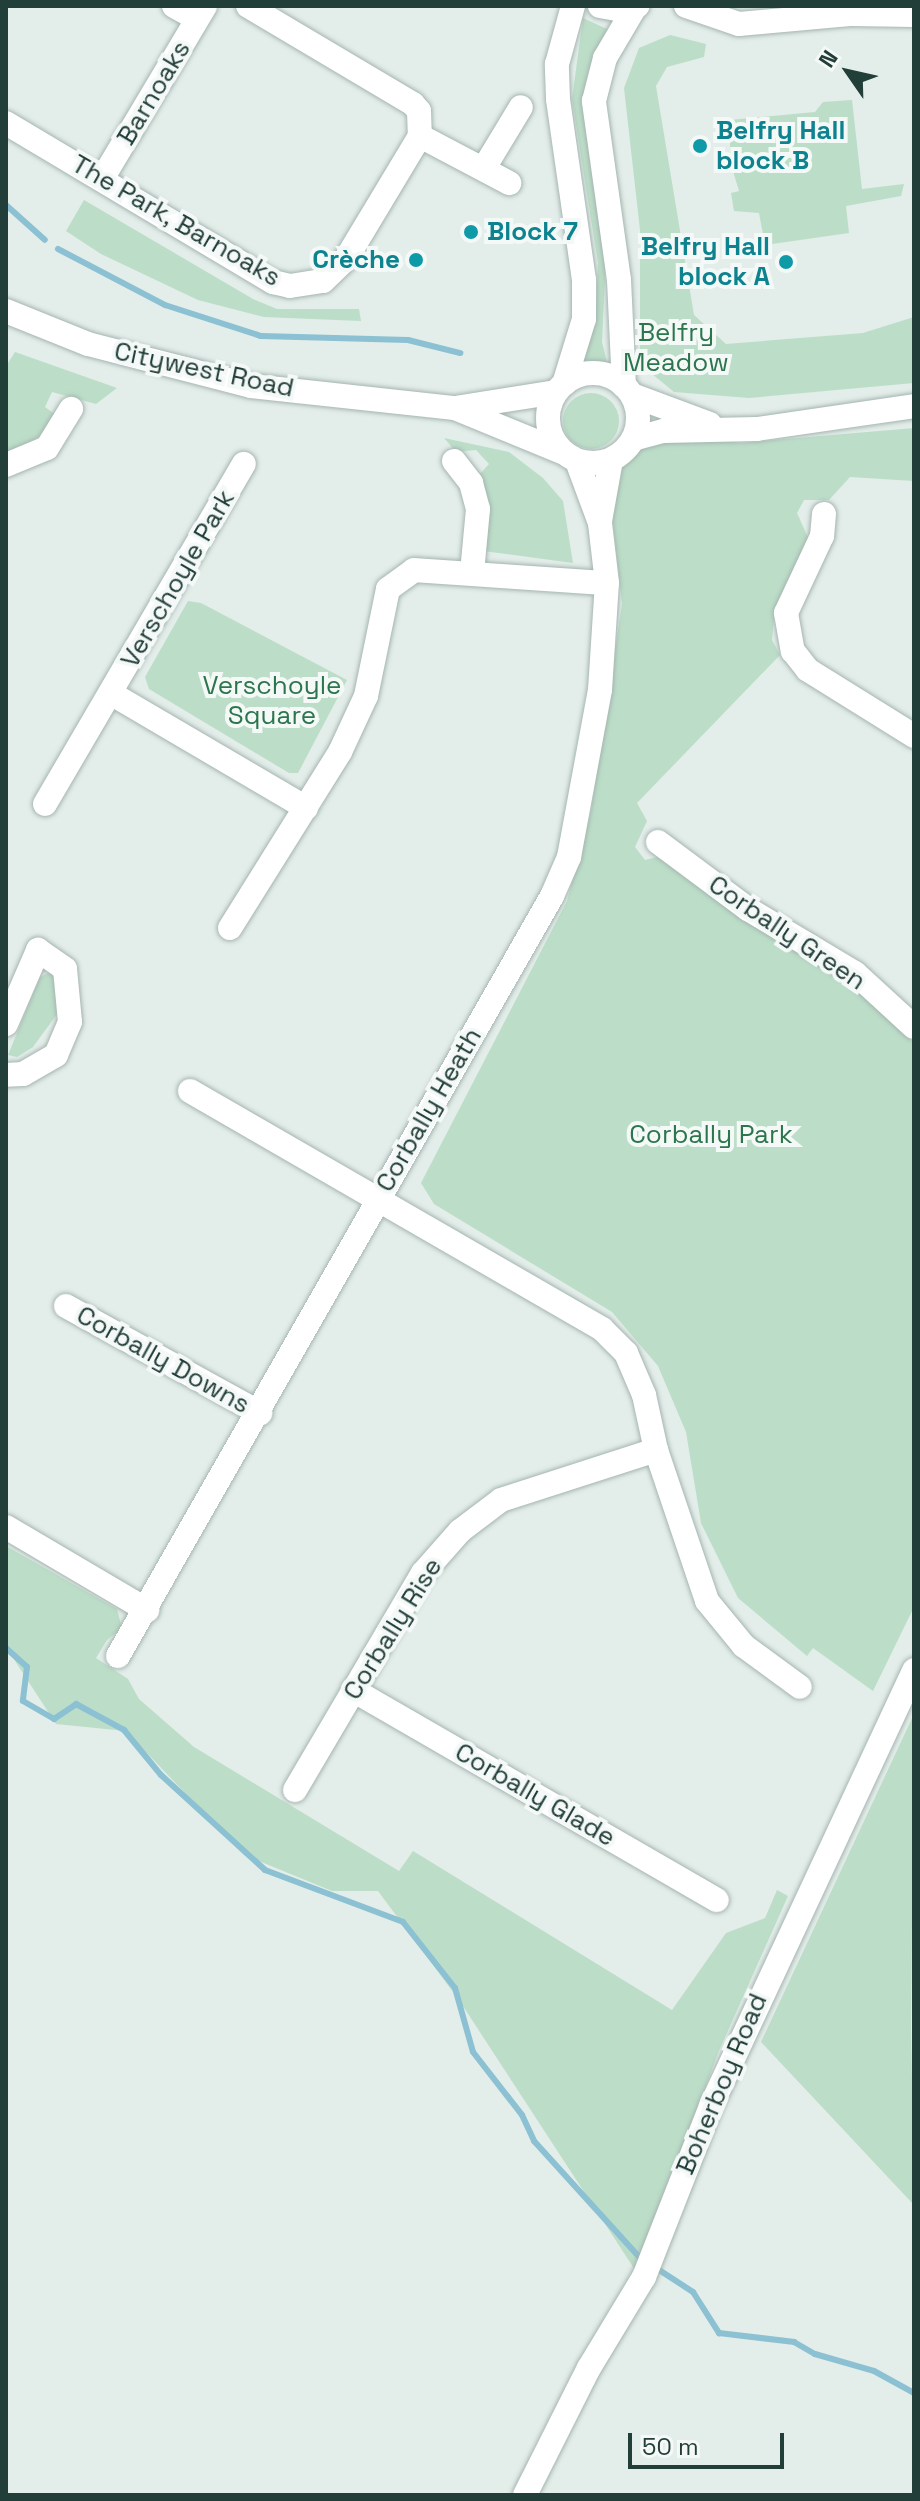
<!DOCTYPE html>
<meta charset="utf-8">
<style>
body{margin:0}
#map{position:relative;width:920px;height:2501px;overflow:hidden;background:#e3ede9;font-family:"Space Grotesk",sans-serif}
div>[style]{position:absolute}
.green>*{inset:0;background:#bcdec8}
.round{border-radius:50%}
.stream>*{height:6px;margin:-3px;padding:0 3px;transform-origin:3px;border-radius:3px;background:#8bc1d2}
.roads{filter:drop-shadow(0 0 2px #a5b5b1) drop-shadow(0 0 2px #a5b5b1)}
.minor>*{height:24px;margin:-12px;padding:0 12px;transform-origin:12px;border-radius:12px;background:#fff}
.minor>.ring{margin:-12px;padding:0;box-sizing:content-box;background:none;border:24px solid #fff;border-radius:50%}
.dots>*{width:22px;height:22px;translate:-50% -50%;box-sizing:border-box;border:4px solid #f4f9f7;border-radius:50%}
span{translate:-50% -50%;white-space:nowrap;text-align:center;line-height:1.15;-webkit-text-stroke:8px #f4f9f7;paint-order:stroke}
.street-label{font-size:26px;color:#223e39}
.culture-label{font-size:26px;color:#0d838f;font-weight:700}
.left{translate:0 -50%;text-align:left}
.right{translate:-100% -50%;text-align:right}
.park-label{font-size:26px;color:#2c764e}
.frame{position:absolute;inset:0;border:8px solid #223e39;pointer-events:none}
.north{position:absolute;left:808px;top:32px;width:80px;height:80px;-webkit-text-stroke:6px #f4f9f7;paint-order:stroke;rotate:304deg;font-size:22px;font-weight:700;line-height:32px;text-align:center;color:#223e39}
.north::after{content:'';display:block;margin:auto;width:28px;height:36px;background:#223e39;clip-path:polygon(50% 0,100% 100%,50% 72%,0 100%)}
.scale{position:absolute;left:628px;top:2433px;width:156px;height:36px;box-sizing:border-box;border:4px solid #223e39;border-top:0;padding-left:10px;font-size:24px;line-height:28px;white-space:nowrap;color:#223e39;-webkit-text-stroke:6px #f4f9f7;paint-order:stroke}
</style>
<div id="map">
<div class="green">
<i style="clip-path:polygon(583px 18px,609px 30px,588px 72px,585px 109px,606px 256px,602px 342px,607px 362px,581px 361px,596px 312px,598px 263px,572px 99px)"></i>
<i style="clip-path:polygon(670px 35px,706px 44px,704px 57px,667px 67px,656px 86px,694px 315px,726px 344px,863px 333px,914px 317px,914px 383px,749px 398px,674px 392px,640px 364px,640px 230px,624px 88px,639px 48px)"></i>
<i style="clip-path:polygon(852px 100px,862px 189px,904px 184px,901px 196px,846px 206px,849px 233px,765px 245px,759px 213px,734px 211px,731px 193px,739px 191px,730px 161px,730px 120px,815px 112px,823px 102px)"></i>
<i style="clip-path:polygon(84px 200px,253px 299px,277px 309px,359px 309px,361px 321px,264px 317px,198px 300px,101px 254px,66px 231px)"></i>
<i style="clip-path:polygon(15px 352px,117px 388px,96px 404px,52px 392px,45px 407px,56px 415px,52px 427px,21px 449px,6px 453px,6px 366px)"></i>
<i class="round" style="left:563px;top:393px;width:56px;height:56px"></i>
<i style="clip-path:polygon(914px 428px,914px 481px,850px 477px,829px 500px,804px 500px,797px 513px,809px 540px,775px 607px,772px 640px,780px 655px,637px 803px,647px 821px,635px 847px,645px 860px,657px 857px,845px 979px,914px 1043px,914px 1607px,873px 1691px,813px 1648px,807px 1656px,738px 1598px,701px 1523px,686px 1432px,658px 1366px,612px 1312px,434px 1204px,421px 1183px,567px 901px,591px 811px,622px 604px,610px 496px,614px 466px,643px 441px,676px 434px,740px 443px)"></i>
<i style="clip-path:polygon(444px 438px,509px 452px,543px 478px,563px 501px,573px 563px,483px 551px,478px 476px,489px 464px,476px 450px,456px 452px)"></i>
<i style="clip-path:polygon(188px 601px,201px 603px,347px 680px,298px 773px,289px 773px,149px 689px,145px 677px)"></i>
<i style="clip-path:polygon(52px 971px,60px 1010px,33px 1047px,17px 1057px,8px 1055px,40px 977px)"></i>
<i style="clip-path:polygon(6px 1546px,117px 1609px,122px 1628px,107px 1640px,96px 1658px,128px 1679px,139px 1699px,194px 1747px,399px 1871px,413px 1851px,672px 2010px,726px 1933px,765px 1918px,777px 1890px,788px 1896px,718px 2053px,637px 2273px,459px 2000px,378px 1891px,332px 1891px,244px 1855px,126px 1731px,56px 1724px,6px 1647px)"></i>
<i style="clip-path:polygon(914px 1714px,911px 2027px,914px 2205px,761px 2042px)"></i>
</div>
<div class="stream">
<i style="left:6px;top:205px;width:52px;rotate:41.9deg"></i>
<i style="left:58px;top:249px;width:121px;rotate:27.6deg"></i>
<i style="left:165px;top:305px;width:101px;rotate:17.9deg"></i>
<i style="left:261px;top:336px;width:147px;rotate:1.6deg"></i>
<i style="left:408px;top:340px;width:54px;rotate:14deg"></i>
<i style="left:6px;top:1648px;width:28px;rotate:42deg"></i>
<i style="left:27px;top:1667px;width:34px;rotate:97deg"></i>
<i style="left:23px;top:1701px;width:36px;rotate:30deg"></i>
<i style="left:54px;top:1719px;width:27px;rotate:-34deg"></i>
<i style="left:76px;top:1704px;width:55px;rotate:28.4deg"></i>
<i style="left:124px;top:1730px;width:58px;rotate:50.6deg"></i>
<i style="left:161px;top:1775px;width:141px;rotate:42.4deg"></i>
<i style="left:265px;top:1870px;width:147px;rotate:20.6deg"></i>
<i style="left:403px;top:1922px;width:84px;rotate:51.8deg"></i>
<i style="left:455px;top:1988px;width:66px;rotate:74.3deg"></i>
<i style="left:473px;top:2052px;width:80px;rotate:52.1deg"></i>
<i style="left:522px;top:2115px;width:29px;rotate:65deg"></i>
<i style="left:534px;top:2141px;width:162px;rotate:47.8deg"></i>
<i style="left:653px;top:2266px;width:48px;rotate:33deg"></i>
<i style="left:693px;top:2292px;width:49px;rotate:57.6deg"></i>
<i style="left:719px;top:2333px;width:76px;rotate:6.8deg"></i>
<i style="left:794px;top:2342px;width:24px;rotate:30deg"></i>
<i style="left:815px;top:2354px;width:61px;rotate:16.1deg"></i>
<i style="left:874px;top:2371px;width:46px;rotate:28.8deg"></i>
</div>
<div class="roads">
<div class="minor">
<i style="left:174px;top:6px;width:26px;rotate:29deg"></i>
<i style="left:248px;top:6px;width:192px;rotate:30.7deg"></i>
<i style="left:413px;top:104px;width:9px;rotate:49deg"></i>
<i style="left:419px;top:111px;width:25px;rotate:88deg"></i>
<i style="left:600px;top:6px;width:22px;rotate:10deg"></i>
<i style="left:622px;top:10px;width:16px;rotate:-15deg"></i>
<i style="left:686px;top:6px;width:56px;rotate:18.8deg"></i>
<i style="left:739px;top:24px;width:111px;rotate:-5.1deg"></i>
<i style="left:850px;top:14px;width:64px;rotate:0.9deg"></i>
<i style="left:6px;top:123px;width:311px;rotate:30.8deg"></i>
<i style="left:273px;top:282px;width:17px;rotate:13deg"></i>
<i style="left:290px;top:286px;width:33px;rotate:-9deg"></i>
<i style="left:323px;top:281px;width:32px;rotate:-44deg"></i>
<i style="left:346px;top:259px;width:144px;rotate:-59deg"></i>
<i style="left:420px;top:136px;width:101px;rotate:27.8deg"></i>
<i style="left:484px;top:168px;width:71px;rotate:-58.8deg"></i>
<i style="left:102px;top:179px;width:201px;rotate:-59.2deg"></i>
<i style="left:6px;top:311px;width:88px;rotate:21.9deg"></i>
<i style="left:88px;top:344px;width:168px;rotate:14.4deg"></i>
<i style="left:251px;top:386px;width:205px;rotate:6.2deg"></i>
<i style="left:455px;top:408px;width:102px;rotate:-9deg"></i>
<i class="ring" style="left:548px;top:373px;width:66px;height:66px"></i>
<i style="left:564px;top:384px;width:68px;rotate:-72.9deg"></i>
<i style="left:584px;top:319px;width:39px;rotate:-90deg"></i>
<i style="left:584px;top:280px;width:183px;rotate:-98.2deg"></i>
<i style="left:558px;top:99px;width:35px;rotate:-92deg"></i>
<i style="left:557px;top:64px;width:60px;rotate:-74.6deg"></i>
<i style="left:624px;top:386px;width:106px;rotate:-92.7deg"></i>
<i style="left:619px;top:280px;width:181px;rotate:-98deg"></i>
<i style="left:594px;top:101px;width:44px;rotate:-75.7deg"></i>
<i style="left:605px;top:58px;width:59px;rotate:-59.5deg"></i>
<i style="left:632px;top:395px;width:83px;rotate:20.4deg"></i>
<i style="left:457px;top:409px;width:113px;rotate:22.3deg"></i>
<i style="left:633px;top:439px;width:31px;rotate:-15deg"></i>
<i style="left:663px;top:431px;width:94px;rotate:-1.2deg"></i>
<i style="left:757px;top:429px;width:159px;rotate:-8.3deg"></i>
<i style="left:454px;top:461px;width:28px;rotate:52deg"></i>
<i style="left:471px;top:483px;width:27px;rotate:75deg"></i>
<i style="left:478px;top:509px;width:64px;rotate:95.4deg"></i>
<i style="left:6px;top:465px;width:44px;rotate:-22.5deg"></i>
<i style="left:47px;top:448px;width:46px;rotate:-58.4deg"></i>
<i style="left:824px;top:514px;width:22px;rotate:95deg"></i>
<i style="left:822px;top:536px;width:85px;rotate:115.1deg"></i>
<i style="left:786px;top:613px;width:39px;rotate:80deg"></i>
<i style="left:793px;top:651px;width:24px;rotate:52deg"></i>
<i style="left:808px;top:670px;width:125px;rotate:31.9deg"></i>
<i style="left:600px;top:521px;width:62px;rotate:-79.8deg"></i>
<i style="left:112px;top:694px;width:225px;rotate:30.4deg"></i>
<i style="left:45px;top:804px;width:394px;rotate:-59.7deg"></i>
<i style="left:658px;top:842px;width:112px;rotate:36.7deg"></i>
<i style="left:748px;top:909px;width:125px;rotate:30.9deg"></i>
<i style="left:855px;top:973px;width:80px;rotate:42.5deg"></i>
<i style="left:230px;top:928px;width:208px;rotate:-58deg"></i>
<i style="left:340px;top:752px;width:62px;rotate:-65.1deg"></i>
<i style="left:366px;top:696px;width:109px;rotate:-78.4deg"></i>
<i style="left:388px;top:589px;width:32px;rotate:-36deg"></i>
<i style="left:414px;top:570px;width:193px;rotate:3.9deg"></i>
<i style="left:6px;top:1024px;width:81px;rotate:-66.6deg"></i>
<i style="left:38px;top:950px;width:33px;rotate:35deg"></i>
<i style="left:65px;top:969px;width:53px;rotate:84.6deg"></i>
<i style="left:70px;top:1022px;width:36px;rotate:113deg"></i>
<i style="left:56px;top:1055px;width:38px;rotate:150deg"></i>
<i style="left:23px;top:1074px;width:17px;rotate:177deg"></i>
<i style="left:190px;top:1091px;width:476px;rotate:30deg"></i>
<i style="left:602px;top:1329px;width:34px;rotate:45deg"></i>
<i style="left:626px;top:1353px;width:46px;rotate:66.8deg"></i>
<i style="left:644px;top:1395px;width:56px;rotate:77.7deg"></i>
<i style="left:656px;top:1450px;width:159px;rotate:71.3deg"></i>
<i style="left:707px;top:1601px;width:58px;rotate:50.6deg"></i>
<i style="left:744px;top:1646px;width:69px;rotate:36.2deg"></i>
<i style="left:66px;top:1306px;width:222px;rotate:28.9deg"></i>
<i style="left:6px;top:1527px;width:164px;rotate:30.5deg"></i>
<i style="left:118px;top:1656px;width:875px;rotate:-60.27deg"></i>
<i style="left:552px;top:896px;width:43px;rotate:-66.4deg"></i>
<i style="left:569px;top:857px;width:170px;rotate:-79.5deg"></i>
<i style="left:600px;top:690px;width:107px;rotate:-86.3deg"></i>
<i style="left:607px;top:583px;width:60px;rotate:-96.7deg"></i>
<i style="left:600px;top:523px;width:66px;rotate:-110.4deg"></i>
<i style="left:353px;top:1690px;width:420px;rotate:30deg"></i>
<i style="left:295px;top:1790px;width:252px;rotate:-59.5deg"></i>
<i style="left:423px;top:1573px;width:56px;rotate:-48.6deg"></i>
<i style="left:460px;top:1531px;width:51px;rotate:-37.1deg"></i>
<i style="left:501px;top:1500px;width:163px;rotate:-17.9deg"></i>
<i style="left:525px;top:2495px;width:142px;rotate:-63.3deg"></i>
<i style="left:589px;top:2368px;width:106px;rotate:-58.9deg"></i>
<i style="left:644px;top:2277px;width:184px;rotate:-68.6deg"></i>
<i style="left:711px;top:2106px;width:481px;rotate:-65deg"></i>
</div>
</div>
<div class="dots">
<i style="left:700px;top:146px;background:#0f9aa8"></i>
<i style="left:471px;top:232px;background:#0f9aa8"></i>
<i style="left:416px;top:260px;background:#0f9aa8"></i>
<i style="left:786px;top:262px;background:#0f9aa8"></i>
</div>
<div class="street-label">
<span style="left:154px;top:93px;rotate:-59deg">Barnoaks</span>
<span style="left:176px;top:221px;rotate:30deg">The Park, Barnoaks</span>
<span style="left:204px;top:370px;rotate:12deg">Citywest Road</span>
<span style="left:178px;top:579px;rotate:-60deg">Verschoyle Park</span>
<span style="left:787px;top:933px;rotate:34deg">Corbally Green</span>
<span style="left:429px;top:1110px;rotate:-60deg">Corbally Heath</span>
<span style="left:163px;top:1360px;rotate:29deg">Corbally Downs</span>
<span style="left:393px;top:1629px;rotate:-58deg">Corbally Rise</span>
<span style="left:535px;top:1795px;rotate:30deg">Corbally Glade</span>
<span style="left:722px;top:2084px;rotate:-67deg">Boherboy Road</span>
</div>
<div class="culture-label">
<span class="left" style="left:716px;top:146px">Belfry Hall<br>block B</span>
<span class="left" style="left:487px;top:232px">Block 7</span>
<span class="right" style="left:770px;top:262px">Belfry Hall<br>block A</span>
<span class="right" style="left:400px;top:260px">Crèche</span>
</div>
<div class="park-label">
<span style="left:676px;top:348px">Belfry<br>Meadow</span>
<span style="left:272px;top:701px">Verschoyle<br>Square</span>
<span style="left:711px;top:1135px">Corbally Park</span>
</div>
<div class="frame"></div>
<div class="north">N</div>
<div class="scale">50 m</div>
</div>
